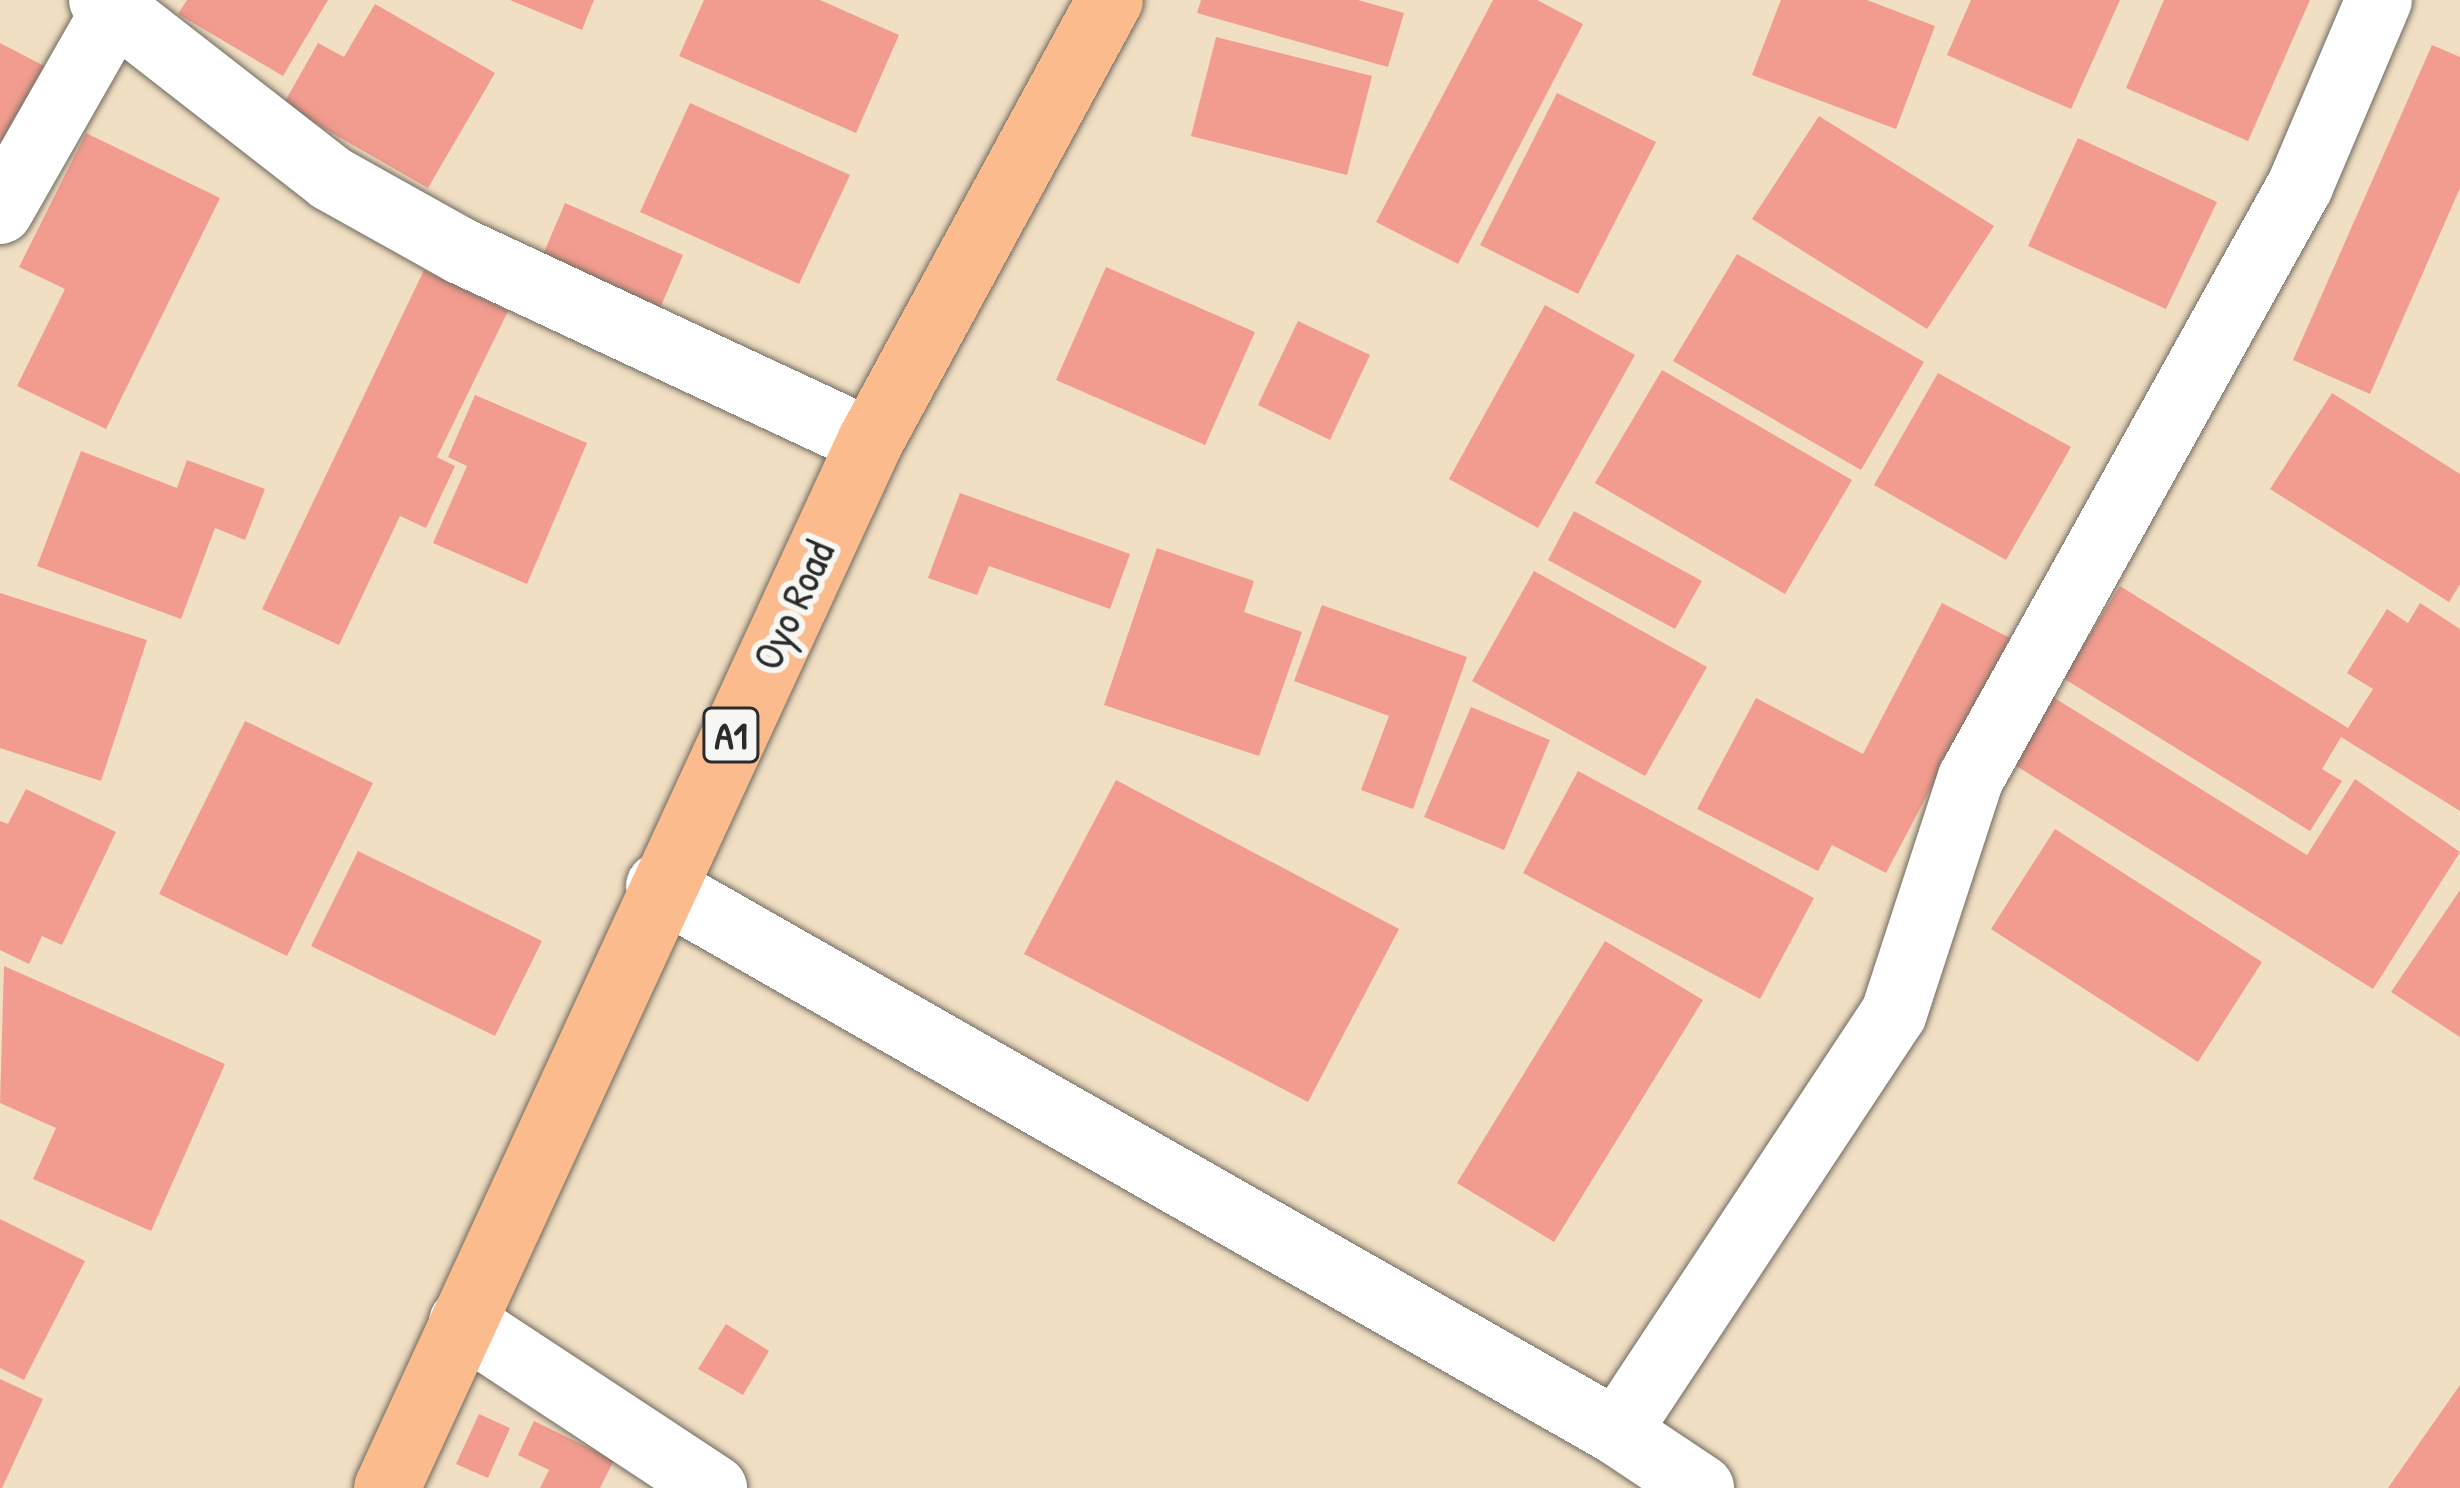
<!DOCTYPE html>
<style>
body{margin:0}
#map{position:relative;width:2460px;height:1488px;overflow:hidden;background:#f1dfc3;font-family:"Patrick Hand",sans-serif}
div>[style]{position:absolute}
.building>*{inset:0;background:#f29c8f}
.roads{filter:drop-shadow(0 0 3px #706a60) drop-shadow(0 0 3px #706a60)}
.minor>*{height:66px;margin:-33px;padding:0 33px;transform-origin:33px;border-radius:33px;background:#fff}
.highway>*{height:66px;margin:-33px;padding:0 33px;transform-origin:33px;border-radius:33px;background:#fbbb8d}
span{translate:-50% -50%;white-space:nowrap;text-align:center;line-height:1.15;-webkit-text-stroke:12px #f6f6f2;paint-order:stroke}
.shield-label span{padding:3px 9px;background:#f6f6f2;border:3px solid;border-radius:9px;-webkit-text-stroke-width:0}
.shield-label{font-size:39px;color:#2b2b2b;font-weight:700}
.street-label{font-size:42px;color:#2b2b2b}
</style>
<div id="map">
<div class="building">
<i style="clip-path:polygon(187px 0,328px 0,283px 76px,178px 14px)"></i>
<i style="clip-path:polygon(510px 0,594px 0,582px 30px)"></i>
<i style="clip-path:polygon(704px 0,820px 0,899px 35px,856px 133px,679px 56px)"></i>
<i style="clip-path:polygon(1201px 0,1358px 0,1404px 13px,1388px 67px,1197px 13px)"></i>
<i style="clip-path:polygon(1493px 0,1537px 0,1583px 24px,1458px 264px,1376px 222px)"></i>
<i style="clip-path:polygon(1781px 0,1867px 0,1935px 26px,1896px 129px,1752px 75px)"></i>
<i style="clip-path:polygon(1971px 0,2120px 0,2071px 109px,1947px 55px)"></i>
<i style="clip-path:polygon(2164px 0,2310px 0,2248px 141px,2126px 88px)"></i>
<i style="clip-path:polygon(375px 4px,495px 73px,428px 188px,283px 105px,318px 43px,344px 57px)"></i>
<i style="clip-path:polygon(1216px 37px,1372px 76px,1347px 175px,1191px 136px)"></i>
<i style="clip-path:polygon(0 43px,50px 69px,0 162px)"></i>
<i style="clip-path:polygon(2432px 45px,2460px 57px,2460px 188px,2370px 394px,2293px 360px)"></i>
<i style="clip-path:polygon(1557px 93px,1656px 142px,1578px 294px,1480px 245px)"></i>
<i style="clip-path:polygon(690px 103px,850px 175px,799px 284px,640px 212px)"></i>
<i style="clip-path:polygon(1819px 116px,1994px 226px,1927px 329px,1752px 219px)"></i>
<i style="clip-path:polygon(86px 133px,220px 198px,106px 429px,17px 386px,65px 289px,19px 267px)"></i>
<i style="clip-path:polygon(2078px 138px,2217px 202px,2166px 309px,2028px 246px)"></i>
<i style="clip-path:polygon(565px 203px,683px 255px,654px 322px,536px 271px)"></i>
<i style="clip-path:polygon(1737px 254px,1924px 362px,1861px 470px,1673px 361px)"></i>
<i style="clip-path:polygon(1106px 267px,1255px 332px,1205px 445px,1056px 380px)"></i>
<i style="clip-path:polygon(424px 270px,508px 311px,437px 457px,455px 466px,426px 528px,400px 516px,339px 645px,262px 609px)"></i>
<i style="clip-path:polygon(1545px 305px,1635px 355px,1538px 528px,1449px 479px)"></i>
<i style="clip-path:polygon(1298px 321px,1370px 355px,1330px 440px,1258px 405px)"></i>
<i style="clip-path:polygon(1662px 370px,1852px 480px,1785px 594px,1595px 483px)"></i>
<i style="clip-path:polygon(1938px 373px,2071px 447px,2006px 560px,1874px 485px)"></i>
<i style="clip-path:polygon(2332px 393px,2460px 474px,2460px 584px,2449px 602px,2270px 489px)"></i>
<i style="clip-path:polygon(475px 395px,587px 443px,527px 584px,433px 543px,467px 466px,448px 457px)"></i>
<i style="clip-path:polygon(81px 451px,177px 488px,187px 460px,265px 489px,245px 540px,215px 528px,181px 619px,37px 566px)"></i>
<i style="clip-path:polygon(960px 493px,1130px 554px,1110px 609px,989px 566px,977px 595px,928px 578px)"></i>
<i style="clip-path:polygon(1574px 511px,1702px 581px,1675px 629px,1548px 560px)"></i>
<i style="clip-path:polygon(1157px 548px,1254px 581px,1244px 612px,1302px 632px,1259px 756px,1104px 705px)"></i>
<i style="clip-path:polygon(1534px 571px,1707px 667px,1645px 776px,1472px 681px)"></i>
<i style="clip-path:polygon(2120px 586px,2348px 728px,2373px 689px,2347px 673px,2387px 609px,2408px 623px,2420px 603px,2460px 629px,2460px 811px,2341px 737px,2322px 769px,2342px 781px,2310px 831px,2063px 678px)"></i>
<i style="clip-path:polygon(0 593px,147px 640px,101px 781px,0 748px)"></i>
<i style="clip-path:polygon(1942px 603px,2010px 638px,1886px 873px,1832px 845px,1818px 871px,1697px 809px,1756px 698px,1863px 754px)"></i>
<i style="clip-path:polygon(1322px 605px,1467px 657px,1413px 809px,1361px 790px,1389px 716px,1294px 681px)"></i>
<i style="clip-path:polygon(2053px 697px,2307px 855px,2355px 779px,2460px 852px,2373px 989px,2010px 762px)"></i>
<i style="clip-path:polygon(1471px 707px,1550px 740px,1504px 850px,1424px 817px)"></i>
<i style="clip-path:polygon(245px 721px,373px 783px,287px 956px,159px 894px)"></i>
<i style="clip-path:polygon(1578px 771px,1814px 898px,1760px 999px,1523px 873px)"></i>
<i style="clip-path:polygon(1116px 780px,1399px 929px,1308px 1102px,1024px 954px)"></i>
<i style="clip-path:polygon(26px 789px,116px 832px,62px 945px,42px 936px,29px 964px,0 950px,0 821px,8px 824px)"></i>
<i style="clip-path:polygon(2055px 829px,2262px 962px,2198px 1062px,1991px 929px)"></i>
<i style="clip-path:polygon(358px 851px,542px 941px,495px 1036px,311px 946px)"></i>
<i style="clip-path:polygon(2460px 890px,2460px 1037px,2391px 992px)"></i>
<i style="clip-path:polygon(1605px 941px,1703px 1000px,1554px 1242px,1457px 1183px)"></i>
<i style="clip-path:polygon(4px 966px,225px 1064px,151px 1231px,33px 1179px,56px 1128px,0 1103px)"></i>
<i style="clip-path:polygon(0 1219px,85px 1261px,24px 1380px,0 1368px)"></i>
<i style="clip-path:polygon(726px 1324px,769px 1351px,743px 1395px,698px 1369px)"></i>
<i style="clip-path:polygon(0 1379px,43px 1399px,2px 1488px,0 1488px)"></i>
<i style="clip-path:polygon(2460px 1385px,2460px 1488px,2388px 1488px)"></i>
<i style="clip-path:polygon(479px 1414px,510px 1428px,488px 1478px,456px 1464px)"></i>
<i style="clip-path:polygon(534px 1421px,614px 1460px,600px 1488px,540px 1488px,549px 1470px,518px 1455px)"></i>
</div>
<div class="roads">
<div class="minor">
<i style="left:102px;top:0;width:291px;rotate:37.9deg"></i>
<i style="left:332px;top:179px;width:148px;rotate:29.2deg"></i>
<i style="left:461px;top:251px;width:451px;rotate:25deg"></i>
<i style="left:0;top:211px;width:232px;rotate:-60.3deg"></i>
<i style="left:659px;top:886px;width:1103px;rotate:29.68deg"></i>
<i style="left:1617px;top:1432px;width:101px;rotate:33.7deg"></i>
<i style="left:462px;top:1322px;width:302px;rotate:33.4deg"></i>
<i style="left:1617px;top:1432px;width:502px;rotate:-56.53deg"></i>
<i style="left:1894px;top:1013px;width:247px;rotate:-71.9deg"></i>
<i style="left:1971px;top:778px;width:677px;rotate:-60.94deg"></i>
<i style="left:2300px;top:186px;width:202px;rotate:-67deg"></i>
</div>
<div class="highway">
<i style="left:387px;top:1488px;width:1152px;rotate:-65.21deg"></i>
<i style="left:870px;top:442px;width:503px;rotate:-61.5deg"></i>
</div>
</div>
<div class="shield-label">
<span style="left:731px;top:735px">A1</span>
</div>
<div class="street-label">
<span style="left:793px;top:605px;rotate:-65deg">Oyo Road</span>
</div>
</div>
